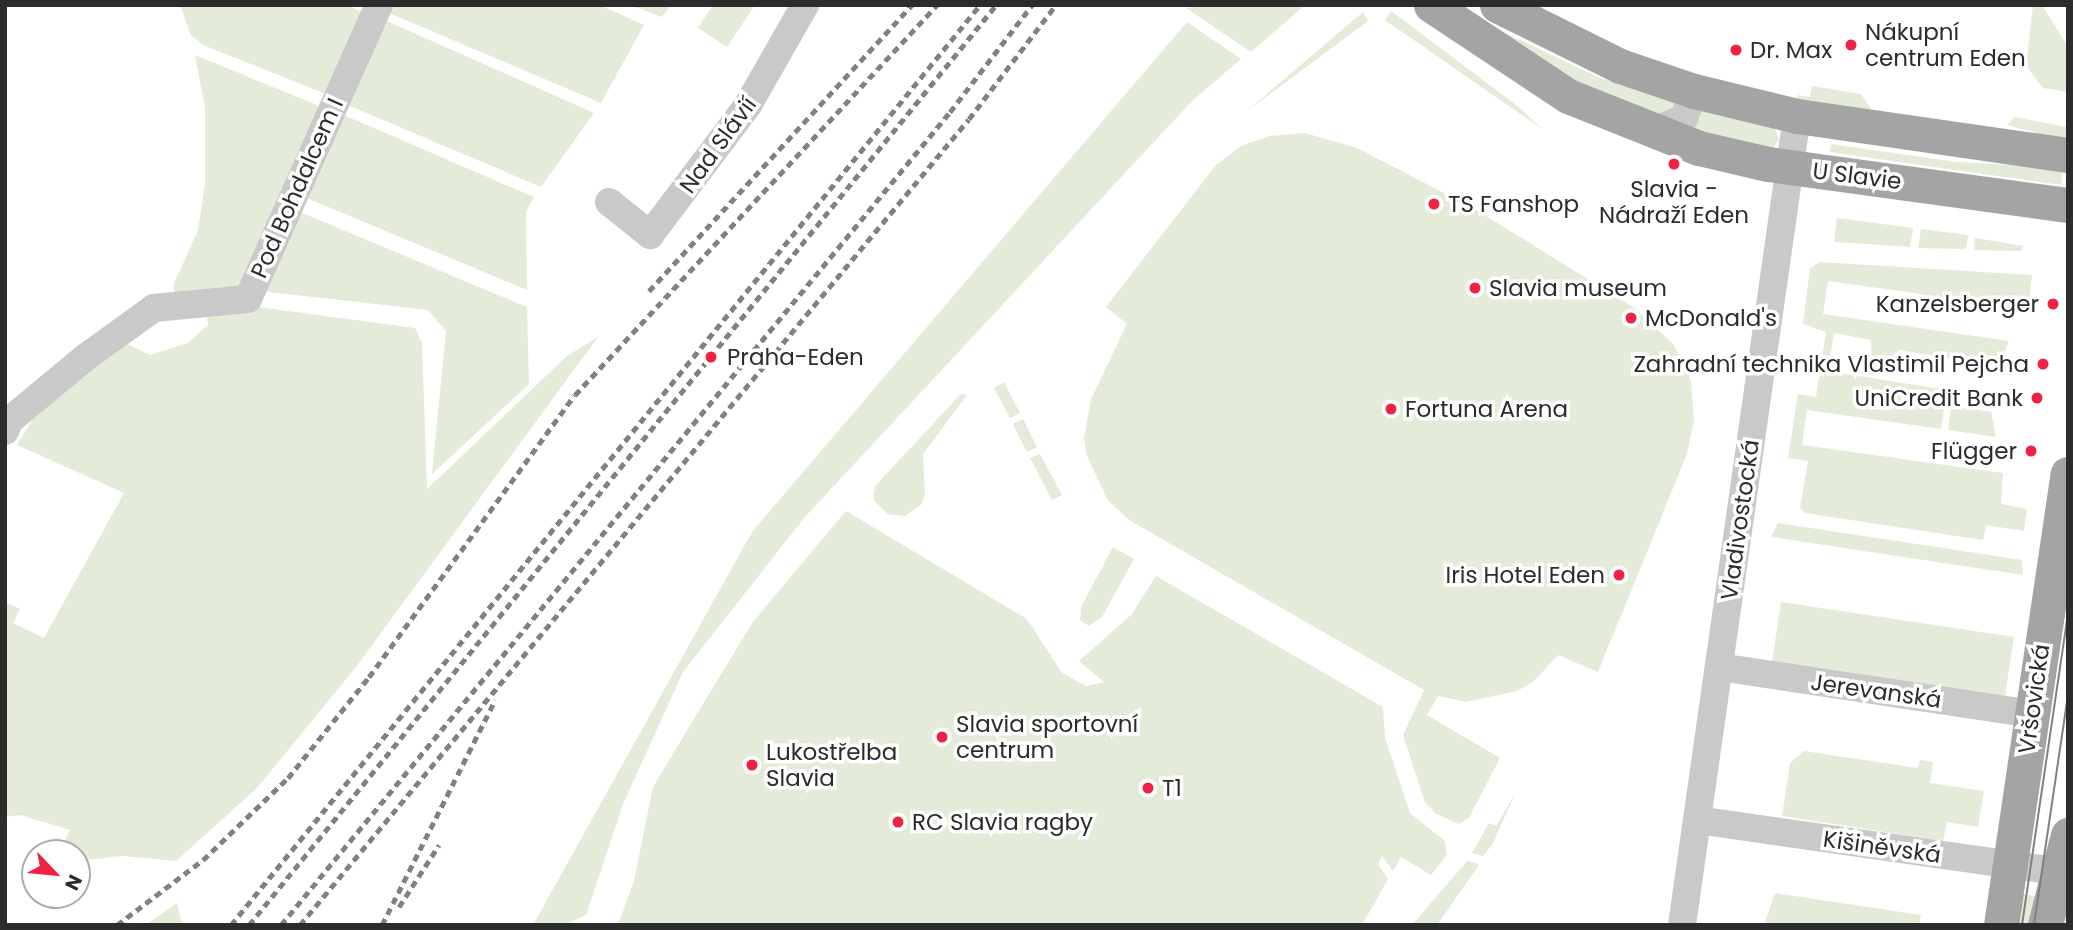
<!DOCTYPE html>
<meta charset="utf-8">
<style>
body{margin:0}
#map{position:relative;width:2073px;height:930px;overflow:hidden;background:#fff;font-family:Poppins,sans-serif}
div>[style]{position:absolute}
.green>*{inset:0;background:#e4ebd8}
.minor>*{height:28px;margin:-14px;padding:0 14px;transform-origin:14px;border-radius:14px;background:#c9c9c9}
.major>*{height:35px;margin:-17.5px;padding:0 17.5px;transform-origin:17.5px;border-radius:17.5px;background:#a4a4a4}
.tram>*{height:2px;margin:-1px;padding:0 1px;transform-origin:1px;border-radius:1px;background:#818181}
.rail>*{height:5px;margin-top:-2.5px;transform-origin:0;background:repeating-linear-gradient(90deg,#818181 0 7px,transparent 0 12px)}
.dots>*{width:19px;height:19px;translate:-50% -50%;box-sizing:border-box;border:4px solid #fff;border-radius:50%}
span{translate:-50% -50%;white-space:nowrap;text-align:center;line-height:1.15;-webkit-text-stroke:7px #fff;paint-order:stroke}
.poi-label{font-size:23px;color:#2c2c2c}
.left{translate:0 -50%;text-align:left}
.right{translate:-100% -50%;text-align:right}
.street-label{font-size:23px;color:#2c2c2c}
.frame{position:absolute;inset:0;border:7px solid #2c2c2c;pointer-events:none}
.north{position:absolute;left:21px;top:839px;width:70px;height:70px;box-sizing:border-box;background:#fff;border:2px solid #ababab;border-radius:50%;rotate:116deg;font-size:19px;font-weight:700;line-height:28px;text-align:center;color:#2c2c2c}
.north::after{content:'';display:block;margin:auto;width:24px;height:32px;background:#ef2243;clip-path:polygon(50% 0,100% 100%,50% 72%,0 100%)}
</style>
<div id="map">
<div class="green">
<i style="clip-path:polygon(180px 5px,347px 5px,366px 14px,331px 96px,203px 45px,191px 35px)"></i>
<i style="clip-path:polygon(385px 5px,600px 5px,644px 25px,601px 103px,389px 13px)"></i>
<i style="clip-path:polygon(630px 5px,671px 5px,662px 17px)"></i>
<i style="clip-path:polygon(713px 5px,755px 5px,727px 47px,698px 28px)"></i>
<i style="clip-path:polygon(1214px 5px,1305px 5px,1251px 52px,1186px 8px)"></i>
<i style="clip-path:polygon(2033px 5px,2042px 5px,2068px 47px,2068px 92px,2043px 88px,2026px 66px)"></i>
<i style="clip-path:polygon(1391px 11px,1520px 108px,1542px 129px,1385px 20px)"></i>
<i style="clip-path:polygon(1363px 12px,1368px 21px,1247px 111px)"></i>
<i style="clip-path:polygon(380px 18px,594px 113px,541px 187px,343px 103px)"></i>
<i style="clip-path:polygon(1187px 22px,1241px 59px,1192px 101px,804px 518px,683px 672px,623px 804px,586px 915px,564px 925px,533px 925px,752px 532px)"></i>
<i style="clip-path:polygon(1491px 26px,1600px 78px,1683px 101px,1665px 116px,1574px 84px)"></i>
<i style="clip-path:polygon(195px 55px,324px 108px,237px 293px,175px 293px,173px 286px,198px 230px,205px 184px,205px 108px)"></i>
<i style="clip-path:polygon(1812px 86px,1861px 94px,1872px 110px,1796px 103px,1798px 95px,1810px 97px)"></i>
<i style="clip-path:polygon(1699px 107px,1774px 126px,1779px 140px,1772px 149px,1684px 129px)"></i>
<i style="clip-path:polygon(339px 113px,534px 197px,526px 212px,527px 290px,302px 196px)"></i>
<i style="clip-path:polygon(2014px 117px,2067px 127px,2068px 142px,2008px 125px)"></i>
<i style="clip-path:polygon(1305px 133px,1357px 148px,1473px 208px,1636px 309px,1674px 345px,1691px 381px,1694px 419px,1687px 454px,1598px 672px,1558px 655px,1533px 682px,1517px 691px,1466px 702px,1438px 696px,1427px 715px,1500px 758px,1469px 818px,1459px 824px,1436px 814px,1425px 802px,1403px 735px,1424px 690px,1129px 520px,1107px 499px,1087px 456px,1084px 438px,1091px 399px,1127px 324px,1106px 307px,1216px 165px,1241px 146px,1270px 136px)"></i>
<i style="clip-path:polygon(1831px 144px,1957px 162px,2063px 168px,2061px 185px,1830px 152px)"></i>
<i style="clip-path:polygon(295px 210px,527px 307px,529px 384px,432px 474px,446px 331px,428px 310px,260px 291px)"></i>
<i style="clip-path:polygon(1837px 218px,1913px 228px,1910px 247px,1834px 242px)"></i>
<i style="clip-path:polygon(1921px 229px,1968px 235px,1966px 249px,1918px 248px)"></i>
<i style="clip-path:polygon(1975px 238px,2023px 246px,2022px 251px,1974px 250px)"></i>
<i style="clip-path:polygon(1820px 262px,2032px 275px,2028px 309px,1828px 281px,1823px 314px,2009px 341px,1999px 366px,1898px 350px,1895px 371px,1872px 368px,1871px 340px,1834px 333px,1830px 357px,1822px 359px,1826px 332px,1803px 324px,1810px 268px)"></i>
<i style="clip-path:polygon(258px 307px,415px 328px,422px 343px,427px 489px,567px 356px,598px 337px,356px 667px,257px 788px,176px 861px,123px 856px,77px 861px,77px 853px,59px 853px,70px 830px,20px 815px,5px 817px,5px 602px,20px 609px,13px 623px,44px 638px,124px 493px,17px 445px,41px 405px,123px 342px,150px 355px,188px 343px,208px 325px,206px 308px)"></i>
<i style="clip-path:polygon(1820px 370px,1947px 390px,1941px 429px,1807px 410px,1802px 445px,2003px 473px,2001px 504px,2027px 509px,2024px 531px,1986px 525px,1983px 540px,1805px 513px,1800px 508px,1808px 461px,1788px 458px,1798px 394px,1816px 397px)"></i>
<i style="clip-path:polygon(1004px 382px,1020px 413px,1010px 418px,994px 388px)"></i>
<i style="clip-path:polygon(961px 394px,967px 395px,923px 454px,925px 494px,921px 505px,905px 516px,887px 514px,873px 499px,875px 486px)"></i>
<i style="clip-path:polygon(1951px 406px,1991px 412px,1996px 437px,1948px 430px)"></i>
<i style="clip-path:polygon(1023px 419px,1037px 447px,1027px 452px,1013px 424px)"></i>
<i style="clip-path:polygon(1040px 454px,1062px 495px,1052px 500px,1030px 458px)"></i>
<i style="clip-path:polygon(846px 511px,1027px 619px,1062px 673px,1086px 686px,1104px 682px,1079px 661px,1132px 614px,1156px 576px,1383px 707px,1385px 738px,1410px 813px,1445px 841px,1447px 855px,1431px 875px,1401px 857px,1393px 871px,1382px 856px,1378px 864px,1388px 879px,1362px 925px,618px 925px,634px 881px,653px 787px,752px 623px)"></i>
<i style="clip-path:polygon(1778px 523px,2022px 560px,2023px 575px,1771px 537px)"></i>
<i style="clip-path:polygon(1113px 547px,1134px 559px,1102px 617px,1089px 626px,1080px 620px,1081px 607px)"></i>
<i style="clip-path:polygon(1781px 602px,2014px 637px,2005px 696px,1772px 662px)"></i>
<i style="clip-path:polygon(1804px 751px,1918px 768px,1920px 760px,1933px 762px,1930px 783px,1984px 791px,1978px 827px,1947px 822px,1943px 841px,1782px 816px,1790px 763px)"></i>
<i style="clip-path:polygon(1516px 792px,1492px 845px,1483px 856px,1472px 853px,1489px 823px,1496px 826px)"></i>
<i style="clip-path:polygon(1468px 860px,1479px 865px,1437px 925px,1412px 925px)"></i>
<i style="clip-path:polygon(1775px 893px,1921px 915px,1919px 925px,1764px 925px)"></i>
<i style="clip-path:polygon(2021px 894px,2043px 897px,2039px 925px,2008px 925px)"></i>
<i style="clip-path:polygon(177px 903px,182px 925px,146px 925px,157px 917px)"></i>
</div>
<div class="minor">
<i style="left:1650px;top:132px;width:37px;rotate:-22deg"></i>
<i style="left:1684px;top:118px;width:29px;rotate:-70deg"></i>
<i style="left:609px;top:202px;width:53px;rotate:38.8deg"></i>
<i style="left:650px;top:235px;width:163px;rotate:-53deg"></i>
<i style="left:748px;top:105px;width:115px;rotate:-60.3deg"></i>
<i style="left:5px;top:431px;width:12px;rotate:-66deg"></i>
<i style="left:10px;top:420px;width:99px;rotate:-39.7deg"></i>
<i style="left:86px;top:357px;width:84px;rotate:-35.8deg"></i>
<i style="left:154px;top:308px;width:94px;rotate:-5.5deg"></i>
<i style="left:248px;top:299px;width:322px;rotate:-66deg"></i>
<i style="left:1719px;top:667px;width:317px;rotate:8.5deg"></i>
<i style="left:1697px;top:820px;width:375px;rotate:8.1deg"></i>
<i style="left:1682px;top:925px;width:817px;rotate:-81.91deg"></i>
</div>
<div class="major">
<i style="left:1431px;top:5px;width:164px;rotate:33.6deg"></i>
<i style="left:1568px;top:96px;width:141px;rotate:21.7deg"></i>
<i style="left:1699px;top:148px;width:71px;rotate:13.1deg"></i>
<i style="left:1768px;top:164px;width:303px;rotate:7.8deg"></i>
<i style="left:1497px;top:5px;width:137px;rotate:26.4deg"></i>
<i style="left:1620px;top:66px;width:78px;rotate:18.7deg"></i>
<i style="left:1694px;top:91px;width:106px;rotate:13.6deg"></i>
<i style="left:1797px;top:116px;width:274px;rotate:8.2deg"></i>
<i style="left:2001px;top:925px;width:456px;rotate:-81.6deg"></i>
<i style="left:2045px;top:925px;width:93px;rotate:-75.7deg"></i>
</div>
<div class="tram">
<i style="left:2022px;top:925px;width:313px;rotate:-81.6deg"></i>
<i style="left:2034px;top:925px;width:233px;rotate:-81.6deg"></i>
</div>
<div class="rail">
<i style="left:649px;top:291px;width:389px;rotate:-47.4deg"></i>
<i style="left:399px;top:907px;width:74px;rotate:-57.2deg"></i>
<i style="left:117px;top:925px;width:108px;rotate:-37.1deg"></i>
<i style="left:203px;top:860px;width:118px;rotate:-44deg"></i>
<i style="left:288px;top:778px;width:129px;rotate:-51.3deg"></i>
<i style="left:369px;top:677px;width:349px;rotate:-53.9deg"></i>
<i style="left:575px;top:395px;width:532px;rotate:-47.13deg"></i>
<i style="left:231px;top:925px;width:1186px;rotate:-50.85deg"></i>
<i style="left:249px;top:925px;width:1185px;rotate:-50.92deg"></i>
<i style="left:281px;top:925px;width:1053px;rotate:-50.55deg"></i>
<i style="left:950px;top:112px;width:135px;rotate:-52.5deg"></i>
<i style="left:300px;top:925px;width:1047px;rotate:-50.31deg"></i>
<i style="left:969px;top:119px;width:143px;rotate:-52.7deg"></i>
<i style="left:382px;top:925px;width:252px;rotate:-63.3deg"></i>
</div>
<div class="dots">
<i style="left:1851px;top:45px;background:#ef2243"></i>
<i style="left:1736px;top:50px;background:#ef2243"></i>
<i style="left:1674px;top:164px;background:#ef2243"></i>
<i style="left:1434px;top:204px;background:#ef2243"></i>
<i style="left:1475px;top:288px;background:#ef2243"></i>
<i style="left:2053px;top:304px;background:#ef2243"></i>
<i style="left:1631px;top:318px;background:#ef2243"></i>
<i style="left:711px;top:357px;background:#ef2243"></i>
<i style="left:2043px;top:364px;background:#ef2243"></i>
<i style="left:2037px;top:398px;background:#ef2243"></i>
<i style="left:1391px;top:409px;background:#ef2243"></i>
<i style="left:2031px;top:451px;background:#ef2243"></i>
<i style="left:1619px;top:575px;background:#ef2243"></i>
<i style="left:942px;top:737px;background:#ef2243"></i>
<i style="left:752px;top:765px;background:#ef2243"></i>
<i style="left:1148px;top:788px;background:#ef2243"></i>
<i style="left:898px;top:822px;background:#ef2243"></i>
</div>
<div class="poi-label">
<span class="left" style="left:1865px;top:45px">Nákupní<br>centrum Eden</span>
<span class="left" style="left:1750px;top:50px">Dr. Max</span>
<span style="left:1674px;top:202px">Slavia -<br>Nádraží Eden</span>
<span class="left" style="left:1448px;top:204px">TS Fanshop</span>
<span class="left" style="left:1489px;top:288px">Slavia museum</span>
<span class="right" style="left:2039px;top:304px">Kanzelsberger</span>
<span class="left" style="left:1645px;top:318px">McDonald's</span>
<span class="left" style="left:727px;top:357px">Praha-Eden</span>
<span class="right" style="left:2029px;top:364px">Zahradní technika Vlastimil Pejcha</span>
<span class="right" style="left:2023px;top:398px">UniCredit Bank</span>
<span class="left" style="left:1405px;top:409px">Fortuna Arena</span>
<span class="right" style="left:2017px;top:451px">Flügger</span>
<span class="right" style="left:1605px;top:575px">Iris Hotel Eden</span>
<span class="left" style="left:956px;top:737px">Slavia sportovní<br>centrum</span>
<span class="left" style="left:766px;top:765px">Lukostřelba<br>Slavia</span>
<span class="left" style="left:1162px;top:788px">T1</span>
<span class="left" style="left:912px;top:822px">RC Slavia ragby</span>
</div>
<div class="street-label">
<span style="left:718px;top:145px;rotate:-54deg">Nad Slávií</span>
<span style="left:1857px;top:176px;rotate:7deg">U Slavie</span>
<span style="left:297px;top:188px;rotate:-66deg">Pod Bohdalcem I</span>
<span style="left:1740px;top:520px;rotate:-82deg">Vladivostocká</span>
<span style="left:1876px;top:691px;rotate:8deg">Jerevanská</span>
<span style="left:2034px;top:699px;rotate:-82deg">Vršovická</span>
<span style="left:1882px;top:847px;rotate:8deg">Kišiněvská</span>
</div>
<div class="frame"></div>
<div class="north">N</div>
</div>
